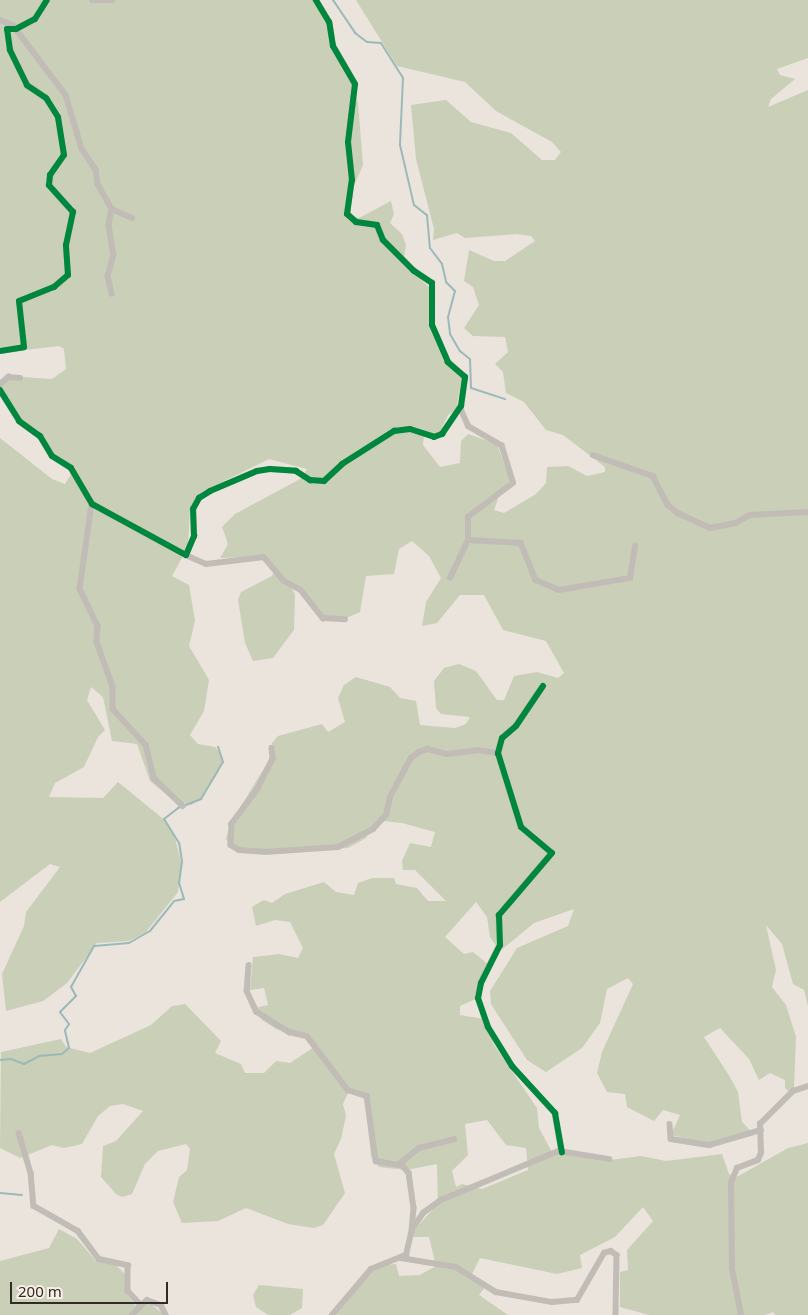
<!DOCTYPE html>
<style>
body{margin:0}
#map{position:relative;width:808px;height:1315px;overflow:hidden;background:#eae4dd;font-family:"Noto Sans",sans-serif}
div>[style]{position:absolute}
.green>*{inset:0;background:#cacfb8}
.stream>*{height:2px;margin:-1px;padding:0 1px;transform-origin:1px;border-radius:1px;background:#9bb9b9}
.minor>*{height:5.5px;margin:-2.75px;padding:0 2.75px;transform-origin:2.75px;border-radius:2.75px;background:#c2bcb7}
.cycleway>*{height:6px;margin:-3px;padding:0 3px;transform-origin:3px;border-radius:3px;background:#00873e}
span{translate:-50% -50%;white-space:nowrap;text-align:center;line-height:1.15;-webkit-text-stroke:4.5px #f7efe4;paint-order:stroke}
.scale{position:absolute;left:10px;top:1282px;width:158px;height:22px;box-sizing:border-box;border:2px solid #322a26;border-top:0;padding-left:6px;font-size:15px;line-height:18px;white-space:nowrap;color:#322a26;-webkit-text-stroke:4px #f7efe4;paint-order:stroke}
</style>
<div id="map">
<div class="green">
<i style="clip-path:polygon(evenodd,0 0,314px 0,328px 26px,335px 54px,352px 82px,358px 103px,363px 165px,350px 195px,351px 215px,359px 218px,391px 201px,394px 214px,390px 223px,402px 234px,406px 245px,403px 263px,431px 289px,429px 325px,445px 364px,462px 378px,456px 410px,448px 415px,439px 434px,424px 436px,423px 445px,440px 467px,460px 463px,461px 441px,468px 434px,497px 444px,510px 481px,501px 490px,494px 510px,504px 513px,536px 494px,546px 483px,547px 467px,568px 466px,587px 476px,605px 472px,605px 467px,563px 435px,546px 430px,524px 402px,506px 393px,503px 372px,495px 364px,508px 352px,505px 337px,473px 336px,464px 328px,479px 305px,473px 287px,464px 281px,469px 250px,494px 261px,505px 261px,535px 241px,531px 236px,516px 234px,465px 238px,457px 233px,433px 240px,434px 229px,416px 159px,411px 105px,446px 100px,471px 122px,511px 133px,542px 160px,555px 160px,561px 152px,552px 142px,496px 111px,465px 82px,397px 66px,356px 0,808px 0,808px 58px,777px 69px,780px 75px,795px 79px,771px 99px,768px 107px,808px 90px,808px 1006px,804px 990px,793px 984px,782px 944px,766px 925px,776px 970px,772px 987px,786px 1005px,796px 1037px,794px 1087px,789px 1092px,785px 1088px,785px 1080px,770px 1073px,759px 1080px,749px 1059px,720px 1028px,704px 1037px,730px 1077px,738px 1092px,742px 1122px,751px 1131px,706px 1143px,671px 1135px,680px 1115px,663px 1110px,654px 1121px,627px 1107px,625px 1094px,607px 1092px,597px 1073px,602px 1052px,633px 984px,628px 978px,607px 989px,600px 1023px,582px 1048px,546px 1072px,527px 1060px,491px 1004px,490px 991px,517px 948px,568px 926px,574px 909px,534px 923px,500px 951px,490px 937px,487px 917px,476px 902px,445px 937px,464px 954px,473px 952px,489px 965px,480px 997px,460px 1006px,460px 1015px,484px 1019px,494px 1045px,537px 1108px,539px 1128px,552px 1152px,602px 1161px,641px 1156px,666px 1161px,722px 1154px,729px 1174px,735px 1178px,788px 1148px,808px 1143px,808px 1315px,775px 1315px,773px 1312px,765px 1315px,649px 1315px,620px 1307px,620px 1272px,628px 1270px,627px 1250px,653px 1221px,643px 1207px,615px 1237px,580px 1255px,582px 1268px,557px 1274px,480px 1258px,472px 1274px,485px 1287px,479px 1295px,508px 1315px,336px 1315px,369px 1273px,385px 1265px,396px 1264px,399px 1276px,420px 1275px,436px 1266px,429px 1237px,412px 1237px,412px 1232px,438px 1204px,437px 1164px,406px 1170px,379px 1167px,371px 1156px,365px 1098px,348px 1093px,343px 1104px,346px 1116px,341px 1139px,334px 1154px,345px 1193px,323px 1225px,314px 1228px,288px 1224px,246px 1208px,218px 1221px,182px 1223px,173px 1202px,179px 1177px,187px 1170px,190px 1149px,186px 1144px,158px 1151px,145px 1164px,132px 1194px,122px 1197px,116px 1194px,101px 1177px,103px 1146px,116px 1141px,143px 1111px,123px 1104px,110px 1106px,98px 1116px,82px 1144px,64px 1148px,52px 1145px,20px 1158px,0 1148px,1px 1052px,61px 1039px,66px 1047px,90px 1053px,151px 1025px,172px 1006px,185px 1004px,221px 1041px,215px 1053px,241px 1064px,245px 1073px,264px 1073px,276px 1061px,290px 1063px,314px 1047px,305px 1038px,276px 1029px,262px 1020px,255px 1008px,268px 1005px,264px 988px,250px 990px,253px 957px,279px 954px,298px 958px,303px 948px,290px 922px,275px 920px,256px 926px,252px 907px,264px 900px,272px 903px,285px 894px,324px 882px,336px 892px,354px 895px,358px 883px,372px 878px,394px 878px,396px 884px,417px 888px,428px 901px,446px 901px,415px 870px,403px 870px,402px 861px,410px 843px,431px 847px,435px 832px,402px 823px,384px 821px,372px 827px,366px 838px,348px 848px,263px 854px,233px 850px,226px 839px,230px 824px,271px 757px,272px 743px,278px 736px,322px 724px,328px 732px,345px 722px,338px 698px,344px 685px,356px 677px,390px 687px,400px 698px,416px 701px,420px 725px,455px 728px,466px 724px,470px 717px,441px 714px,436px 708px,434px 681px,444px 668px,459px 664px,476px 671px,497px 700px,504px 700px,514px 676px,537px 672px,558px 678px,564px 673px,546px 641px,503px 630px,484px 595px,460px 595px,437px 623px,422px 626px,426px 602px,441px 578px,429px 556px,412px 541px,399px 549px,394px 574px,366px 576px,360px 612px,346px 618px,325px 618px,303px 590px,291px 587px,295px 595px,294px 630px,273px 658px,253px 661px,245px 643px,238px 600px,241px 592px,272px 576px,276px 567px,265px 556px,220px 558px,228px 544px,222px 527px,235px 514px,302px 478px,307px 469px,269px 459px,204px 491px,190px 508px,188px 547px,172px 576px,189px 585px,195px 621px,189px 646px,209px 680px,204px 711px,190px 735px,198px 744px,215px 747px,220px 753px,223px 758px,218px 773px,200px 799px,191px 805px,174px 801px,150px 781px,137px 744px,112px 741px,103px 697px,91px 687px,87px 700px,105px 730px,98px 737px,84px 767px,55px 783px,49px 797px,103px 798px,118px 782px,167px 822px,175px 838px,182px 866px,178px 892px,146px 932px,129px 941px,97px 943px,67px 983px,43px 1001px,6px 1011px,2px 974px,24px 926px,26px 912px,60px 867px,50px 864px,0 902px,0 438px,52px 479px,65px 484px,71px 474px,64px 463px,47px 454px,37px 436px,17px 421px,0 392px,0 381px,8px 376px,52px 379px,66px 369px,64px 349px,59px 346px,0 353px,0 0,487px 1120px,506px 1145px,526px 1148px,528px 1170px,482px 1189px,462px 1184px,456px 1187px,452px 1171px,468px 1155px,465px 1124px,487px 1120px)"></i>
<i style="clip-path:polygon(59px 1229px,77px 1239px,96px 1261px,116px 1265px,126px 1275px,126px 1293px,135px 1305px,150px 1303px,164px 1315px,0 1315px,0 1261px,49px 1248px)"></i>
<i style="clip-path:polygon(259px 1285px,303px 1289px,302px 1308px,290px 1315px,268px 1315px,256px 1307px,253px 1295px)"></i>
</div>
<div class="stream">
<i style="left:333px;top:0;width:40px;rotate:56deg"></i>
<i style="left:355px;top:33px;width:15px;rotate:37deg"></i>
<i style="left:367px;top:42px;width:14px;rotate:4deg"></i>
<i style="left:381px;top:43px;width:41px;rotate:57.8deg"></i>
<i style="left:403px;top:78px;width:67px;rotate:92.6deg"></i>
<i style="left:400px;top:145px;width:62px;rotate:76.9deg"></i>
<i style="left:414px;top:205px;width:16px;rotate:38deg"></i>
<i style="left:427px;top:215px;width:33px;rotate:85deg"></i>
<i style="left:430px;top:248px;width:20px;rotate:53deg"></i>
<i style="left:442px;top:264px;width:18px;rotate:77deg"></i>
<i style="left:446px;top:282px;width:13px;rotate:45deg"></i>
<i style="left:455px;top:291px;width:27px;rotate:105deg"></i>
<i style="left:448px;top:317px;width:17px;rotate:83deg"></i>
<i style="left:450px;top:334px;width:20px;rotate:60deg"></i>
<i style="left:460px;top:351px;width:13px;rotate:39deg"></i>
<i style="left:470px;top:359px;width:29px;rotate:88deg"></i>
<i style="left:471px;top:388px;width:36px;rotate:18deg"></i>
<i style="left:0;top:1060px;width:11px;rotate:-5deg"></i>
<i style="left:11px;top:1059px;width:14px;rotate:21deg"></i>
<i style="left:24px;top:1064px;width:17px;rotate:-28deg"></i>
<i style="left:39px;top:1056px;width:23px;rotate:-5deg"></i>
<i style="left:62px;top:1054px;width:9px;rotate:-41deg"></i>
<i style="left:69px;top:1048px;width:18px;rotate:-103deg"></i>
<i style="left:65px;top:1030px;width:7px;rotate:-56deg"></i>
<i style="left:69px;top:1024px;width:15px;rotate:-127deg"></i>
<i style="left:60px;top:1012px;width:23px;rotate:-45deg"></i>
<i style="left:76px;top:996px;width:10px;rotate:-119deg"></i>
<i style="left:71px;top:987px;width:47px;rotate:-60.7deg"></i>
<i style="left:94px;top:946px;width:35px;rotate:-5deg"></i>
<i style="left:129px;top:943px;width:24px;rotate:-30deg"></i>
<i style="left:150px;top:931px;width:38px;rotate:-51deg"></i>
<i style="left:174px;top:901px;width:10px;rotate:-11deg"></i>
<i style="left:184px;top:899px;width:17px;rotate:-107deg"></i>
<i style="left:179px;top:883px;width:22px;rotate:-82deg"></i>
<i style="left:182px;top:861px;width:18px;rotate:-99deg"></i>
<i style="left:179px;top:843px;width:28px;rotate:-122deg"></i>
<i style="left:164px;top:819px;width:18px;rotate:-38deg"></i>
<i style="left:178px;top:808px;width:25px;rotate:-21deg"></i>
<i style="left:201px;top:799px;width:43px;rotate:-59.3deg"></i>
<i style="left:223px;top:762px;width:16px;rotate:-108deg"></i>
<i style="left:0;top:1193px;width:22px;rotate:5deg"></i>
</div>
<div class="minor">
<i style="left:92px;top:0;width:20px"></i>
<i style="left:0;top:20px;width:14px;rotate:21deg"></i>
<i style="left:13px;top:25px;width:88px;rotate:52.9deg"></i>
<i style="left:66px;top:95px;width:56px;rotate:73.5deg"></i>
<i style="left:82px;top:149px;width:25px;rotate:56deg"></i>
<i style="left:96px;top:170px;width:14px;rotate:82deg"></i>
<i style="left:98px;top:184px;width:29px;rotate:61deg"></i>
<i style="left:112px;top:209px;width:16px;rotate:101deg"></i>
<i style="left:109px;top:225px;width:30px;rotate:81deg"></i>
<i style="left:114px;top:255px;width:22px;rotate:106deg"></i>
<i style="left:108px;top:276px;width:18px;rotate:77deg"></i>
<i style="left:112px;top:209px;width:22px;rotate:24deg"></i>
<i style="left:0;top:351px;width:24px;rotate:-9deg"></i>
<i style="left:24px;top:347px;width:46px;rotate:-96.2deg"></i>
<i style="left:19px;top:301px;width:38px;rotate:-22deg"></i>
<i style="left:54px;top:287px;width:18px;rotate:-41deg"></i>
<i style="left:68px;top:275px;width:30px;rotate:-94deg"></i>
<i style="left:66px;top:245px;width:34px;rotate:-78deg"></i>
<i style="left:73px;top:212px;width:36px;rotate:-132deg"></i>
<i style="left:49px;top:185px;width:10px;rotate:-84deg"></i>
<i style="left:50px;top:175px;width:24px;rotate:-55deg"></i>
<i style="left:64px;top:155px;width:38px;rotate:-99deg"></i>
<i style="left:58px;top:117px;width:22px;rotate:-122deg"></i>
<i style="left:46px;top:98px;width:23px;rotate:-146deg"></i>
<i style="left:27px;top:85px;width:39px;rotate:-116deg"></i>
<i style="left:10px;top:50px;width:21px;rotate:-98deg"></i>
<i style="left:7px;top:29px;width:9px"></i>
<i style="left:16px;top:29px;width:21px;rotate:-28deg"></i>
<i style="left:35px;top:19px;width:22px;rotate:-58deg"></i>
<i style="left:0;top:384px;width:11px;rotate:-41deg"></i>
<i style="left:8px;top:377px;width:12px;rotate:5deg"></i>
<i style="left:0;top:390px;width:36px;rotate:58deg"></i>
<i style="left:19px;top:421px;width:26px;rotate:36deg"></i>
<i style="left:40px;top:436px;width:23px;rotate:59deg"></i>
<i style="left:52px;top:456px;width:22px;rotate:32deg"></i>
<i style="left:71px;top:468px;width:42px;rotate:59.7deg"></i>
<i style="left:92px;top:504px;width:107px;rotate:28.5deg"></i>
<i style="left:186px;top:555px;width:21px;rotate:-67deg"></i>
<i style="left:194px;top:536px;width:27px;rotate:-92deg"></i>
<i style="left:193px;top:509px;width:13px;rotate:-61deg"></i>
<i style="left:199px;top:498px;width:13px;rotate:-32deg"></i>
<i style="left:210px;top:491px;width:51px;rotate:-23.1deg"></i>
<i style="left:257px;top:471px;width:13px;rotate:-9deg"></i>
<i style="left:270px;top:469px;width:26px;rotate:4deg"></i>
<i style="left:296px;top:471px;width:17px;rotate:33deg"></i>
<i style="left:310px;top:480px;width:14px;rotate:4deg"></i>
<i style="left:324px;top:481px;width:25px;rotate:-43deg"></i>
<i style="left:342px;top:464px;width:62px;rotate:-32.4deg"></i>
<i style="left:394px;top:431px;width:16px;rotate:-7deg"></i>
<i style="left:410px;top:429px;width:25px;rotate:18deg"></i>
<i style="left:434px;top:437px;width:9px;rotate:-21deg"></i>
<i style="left:442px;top:434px;width:34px;rotate:-56deg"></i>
<i style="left:461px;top:406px;width:29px;rotate:-82deg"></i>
<i style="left:465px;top:377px;width:23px;rotate:-139deg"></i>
<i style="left:448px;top:362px;width:40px;rotate:-113.4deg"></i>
<i style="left:432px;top:325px;width:42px;rotate:-90deg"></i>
<i style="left:432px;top:283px;width:22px;rotate:-146deg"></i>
<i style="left:414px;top:271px;width:44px;rotate:-135deg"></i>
<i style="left:383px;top:240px;width:16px;rotate:-112deg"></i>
<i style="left:377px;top:225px;width:21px;rotate:-172deg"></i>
<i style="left:356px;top:222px;width:12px;rotate:-138deg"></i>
<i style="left:347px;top:214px;width:34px;rotate:-82deg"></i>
<i style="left:352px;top:180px;width:38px;rotate:-96deg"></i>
<i style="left:348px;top:142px;width:58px;rotate:-83.1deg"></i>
<i style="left:355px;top:84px;width:44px;rotate:-120.1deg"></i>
<i style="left:333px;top:46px;width:24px;rotate:-99deg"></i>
<i style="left:329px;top:22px;width:26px;rotate:-121deg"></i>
<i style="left:593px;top:455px;width:64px;rotate:19.3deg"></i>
<i style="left:653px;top:476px;width:33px;rotate:63deg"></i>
<i style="left:668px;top:505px;width:13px;rotate:39deg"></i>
<i style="left:678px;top:513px;width:35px;rotate:25deg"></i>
<i style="left:710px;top:528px;width:26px;rotate:-11deg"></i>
<i style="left:736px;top:523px;width:16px;rotate:-30deg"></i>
<i style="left:750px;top:515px;width:58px;rotate:-3deg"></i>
<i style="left:92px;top:504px;width:86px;rotate:98deg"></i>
<i style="left:80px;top:589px;width:41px;rotate:64.1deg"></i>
<i style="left:98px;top:626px;width:16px;rotate:94deg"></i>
<i style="left:97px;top:642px;width:48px;rotate:70.4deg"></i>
<i style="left:113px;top:687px;width:22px;rotate:90deg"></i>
<i style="left:113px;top:709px;width:49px;rotate:47.5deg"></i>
<i style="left:146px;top:745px;width:34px;rotate:76deg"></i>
<i style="left:154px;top:778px;width:40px;rotate:44deg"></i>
<i style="left:468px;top:540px;width:53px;rotate:3.2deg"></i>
<i style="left:521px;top:543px;width:40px;rotate:68deg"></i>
<i style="left:536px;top:580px;width:25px;rotate:23deg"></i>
<i style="left:559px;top:590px;width:72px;rotate:-9.6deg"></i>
<i style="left:630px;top:578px;width:32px;rotate:-81deg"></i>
<i style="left:186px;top:555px;width:22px;rotate:24deg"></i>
<i style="left:206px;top:564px;width:58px;rotate:-6.9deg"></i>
<i style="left:264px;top:557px;width:31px;rotate:50deg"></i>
<i style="left:284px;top:581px;width:19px;rotate:28deg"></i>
<i style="left:301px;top:590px;width:36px;rotate:52deg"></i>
<i style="left:323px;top:618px;width:22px;rotate:3deg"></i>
<i style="left:450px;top:578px;width:42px;rotate:-64.7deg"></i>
<i style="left:468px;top:540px;width:23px;rotate:-90deg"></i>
<i style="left:468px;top:517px;width:56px;rotate:-37.1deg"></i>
<i style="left:513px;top:483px;width:39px;rotate:-107deg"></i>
<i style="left:502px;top:446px;width:39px;rotate:-150deg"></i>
<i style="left:468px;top:426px;width:20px;rotate:-114deg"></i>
<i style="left:543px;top:686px;width:48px;rotate:124deg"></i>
<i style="left:516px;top:726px;width:18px;rotate:139deg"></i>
<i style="left:502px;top:738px;width:16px;rotate:105deg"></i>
<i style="left:498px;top:753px;width:77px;rotate:72.7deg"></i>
<i style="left:521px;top:827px;width:40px;rotate:40deg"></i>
<i style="left:552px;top:853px;width:82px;rotate:130.5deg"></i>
<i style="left:499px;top:915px;width:30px;rotate:88deg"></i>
<i style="left:500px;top:945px;width:42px;rotate:116.6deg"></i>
<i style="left:481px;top:983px;width:15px;rotate:101deg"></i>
<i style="left:478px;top:998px;width:31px;rotate:71deg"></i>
<i style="left:488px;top:1027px;width:46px;rotate:58.4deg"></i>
<i style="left:512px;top:1066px;width:64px;rotate:47.5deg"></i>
<i style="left:555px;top:1113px;width:40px;rotate:80deg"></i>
<i style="left:272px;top:748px;width:11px;rotate:85deg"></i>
<i style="left:273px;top:759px;width:34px;rotate:117deg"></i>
<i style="left:258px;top:789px;width:44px;rotate:126.6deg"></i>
<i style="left:232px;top:824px;width:21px;rotate:93deg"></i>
<i style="left:231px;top:845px;width:9px;rotate:32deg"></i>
<i style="left:239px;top:850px;width:26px;rotate:4deg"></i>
<i style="left:265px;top:852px;width:73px;rotate:-3.9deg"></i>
<i style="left:338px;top:847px;width:39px;rotate:-27deg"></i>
<i style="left:373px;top:829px;width:19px;rotate:-47deg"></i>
<i style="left:386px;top:815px;width:18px;rotate:-77deg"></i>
<i style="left:390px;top:797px;width:44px;rotate:-61.7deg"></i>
<i style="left:411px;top:758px;width:10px;rotate:-37deg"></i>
<i style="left:419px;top:752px;width:9px;rotate:-21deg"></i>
<i style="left:427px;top:749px;width:21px;rotate:14deg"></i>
<i style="left:447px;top:754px;width:31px;rotate:-7deg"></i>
<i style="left:478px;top:750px;width:20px;rotate:9deg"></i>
<i style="left:249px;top:965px;width:26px;rotate:94deg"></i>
<i style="left:247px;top:991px;width:23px;rotate:65deg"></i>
<i style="left:257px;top:1012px;width:38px;rotate:32deg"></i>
<i style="left:289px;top:1032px;width:18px;rotate:13deg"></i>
<i style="left:307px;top:1036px;width:68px;rotate:52.8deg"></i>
<i style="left:348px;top:1090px;width:20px;rotate:18deg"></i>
<i style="left:367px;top:1096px;width:66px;rotate:82.1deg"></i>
<i style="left:376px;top:1161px;width:22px;rotate:10deg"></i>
<i style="left:398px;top:1165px;width:27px;rotate:-39deg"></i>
<i style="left:419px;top:1148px;width:36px;rotate:-14deg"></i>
<i style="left:670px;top:1124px;width:15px;rotate:86deg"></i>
<i style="left:671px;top:1139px;width:39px;rotate:9deg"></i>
<i style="left:710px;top:1145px;width:53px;rotate:-16.4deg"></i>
<i style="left:19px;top:1133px;width:42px;rotate:73.3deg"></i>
<i style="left:31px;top:1173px;width:33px;rotate:85deg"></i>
<i style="left:34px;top:1206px;width:51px;rotate:29.6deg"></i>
<i style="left:78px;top:1231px;width:35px;rotate:53deg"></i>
<i style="left:99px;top:1259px;width:30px;rotate:12deg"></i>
<i style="left:128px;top:1265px;width:26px;rotate:90deg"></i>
<i style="left:128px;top:1291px;width:18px;rotate:47deg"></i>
<i style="left:401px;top:1164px;width:12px;rotate:48deg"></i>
<i style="left:409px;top:1173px;width:35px;rotate:82deg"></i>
<i style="left:414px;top:1208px;width:21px;rotate:95deg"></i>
<i style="left:401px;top:1258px;width:56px;rotate:9.3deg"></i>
<i style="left:456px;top:1267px;width:47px;rotate:32deg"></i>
<i style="left:496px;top:1292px;width:57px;rotate:10.1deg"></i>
<i style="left:552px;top:1302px;width:25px;rotate:-5deg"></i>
<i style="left:577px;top:1300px;width:54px;rotate:-60.1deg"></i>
<i style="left:604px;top:1253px;width:7px;rotate:-16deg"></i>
<i style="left:611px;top:1251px;width:7px;rotate:34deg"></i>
<i style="left:617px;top:1255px;width:60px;rotate:91deg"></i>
<i style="left:132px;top:1315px;width:21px;rotate:-45deg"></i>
<i style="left:147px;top:1300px;width:15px;rotate:20deg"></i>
<i style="left:161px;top:1305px;width:11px;rotate:63deg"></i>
<i style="left:332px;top:1315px;width:60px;rotate:-49.7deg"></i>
<i style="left:371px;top:1269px;width:38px;rotate:-22deg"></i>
<i style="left:406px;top:1255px;width:27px;rotate:-77deg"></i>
<i style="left:412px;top:1229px;width:19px;rotate:-55deg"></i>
<i style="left:423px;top:1213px;width:22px;rotate:-36deg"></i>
<i style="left:441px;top:1200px;width:128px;rotate:-22.6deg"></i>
<i style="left:559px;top:1151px;width:51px;rotate:9.1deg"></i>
<i style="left:741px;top:1315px;width:47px;rotate:-101.1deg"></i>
<i style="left:732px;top:1269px;width:86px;rotate:-90.7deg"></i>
<i style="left:731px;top:1183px;width:16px;rotate:-68deg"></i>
<i style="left:737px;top:1168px;width:22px;rotate:-21deg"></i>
<i style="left:758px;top:1160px;width:8px;rotate:-67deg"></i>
<i style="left:761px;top:1153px;width:29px;rotate:-92deg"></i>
<i style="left:760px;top:1124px;width:47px;rotate:-45deg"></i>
<i style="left:793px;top:1091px;width:16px;rotate:-18deg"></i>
</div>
<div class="cycleway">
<i style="left:0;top:351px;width:24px;rotate:-9deg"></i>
<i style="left:24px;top:347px;width:46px;rotate:-96.2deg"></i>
<i style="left:19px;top:301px;width:38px;rotate:-22deg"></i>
<i style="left:54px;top:287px;width:18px;rotate:-41deg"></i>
<i style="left:68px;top:275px;width:30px;rotate:-94deg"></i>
<i style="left:66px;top:245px;width:34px;rotate:-78deg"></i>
<i style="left:73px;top:212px;width:36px;rotate:-132deg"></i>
<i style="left:49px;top:185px;width:10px;rotate:-84deg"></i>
<i style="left:50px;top:175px;width:24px;rotate:-55deg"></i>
<i style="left:64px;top:155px;width:38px;rotate:-99deg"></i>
<i style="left:58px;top:117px;width:22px;rotate:-122deg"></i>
<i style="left:46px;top:98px;width:23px;rotate:-146deg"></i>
<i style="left:27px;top:85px;width:39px;rotate:-116deg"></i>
<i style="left:10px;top:50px;width:21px;rotate:-98deg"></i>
<i style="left:7px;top:29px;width:9px"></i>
<i style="left:16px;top:29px;width:21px;rotate:-28deg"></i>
<i style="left:35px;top:19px;width:22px;rotate:-58deg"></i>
<i style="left:0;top:390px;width:36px;rotate:58deg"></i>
<i style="left:19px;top:421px;width:26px;rotate:36deg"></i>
<i style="left:40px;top:436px;width:23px;rotate:59deg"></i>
<i style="left:52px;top:456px;width:22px;rotate:32deg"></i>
<i style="left:71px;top:468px;width:42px;rotate:59.7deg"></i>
<i style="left:92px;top:504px;width:107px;rotate:28.5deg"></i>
<i style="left:186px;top:555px;width:21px;rotate:-67deg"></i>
<i style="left:194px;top:536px;width:27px;rotate:-92deg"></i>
<i style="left:193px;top:509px;width:13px;rotate:-61deg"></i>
<i style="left:199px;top:498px;width:13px;rotate:-32deg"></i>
<i style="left:210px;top:491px;width:51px;rotate:-23.1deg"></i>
<i style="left:257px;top:471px;width:13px;rotate:-9deg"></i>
<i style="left:270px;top:469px;width:26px;rotate:4deg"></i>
<i style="left:296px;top:471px;width:17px;rotate:33deg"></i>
<i style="left:310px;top:480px;width:14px;rotate:4deg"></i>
<i style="left:324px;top:481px;width:25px;rotate:-43deg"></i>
<i style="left:342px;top:464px;width:62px;rotate:-32.4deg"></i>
<i style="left:394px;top:431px;width:16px;rotate:-7deg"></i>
<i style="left:410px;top:429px;width:25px;rotate:18deg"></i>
<i style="left:434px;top:437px;width:9px;rotate:-21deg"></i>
<i style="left:442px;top:434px;width:34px;rotate:-56deg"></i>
<i style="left:461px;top:406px;width:29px;rotate:-82deg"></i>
<i style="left:465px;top:377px;width:23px;rotate:-139deg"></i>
<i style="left:448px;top:362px;width:40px;rotate:-113.4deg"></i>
<i style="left:432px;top:325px;width:42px;rotate:-90deg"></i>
<i style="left:432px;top:283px;width:22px;rotate:-146deg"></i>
<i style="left:414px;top:271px;width:44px;rotate:-135deg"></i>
<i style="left:383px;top:240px;width:16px;rotate:-112deg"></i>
<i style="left:377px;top:225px;width:21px;rotate:-172deg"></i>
<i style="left:356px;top:222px;width:12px;rotate:-138deg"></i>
<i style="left:347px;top:214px;width:34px;rotate:-82deg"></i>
<i style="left:352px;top:180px;width:38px;rotate:-96deg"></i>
<i style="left:348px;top:142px;width:58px;rotate:-83.1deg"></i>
<i style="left:355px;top:84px;width:44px;rotate:-120.1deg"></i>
<i style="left:333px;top:46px;width:24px;rotate:-99deg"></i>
<i style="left:329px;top:22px;width:26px;rotate:-121deg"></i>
<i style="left:543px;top:686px;width:48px;rotate:124deg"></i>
<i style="left:516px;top:726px;width:18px;rotate:139deg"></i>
<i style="left:502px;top:738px;width:16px;rotate:105deg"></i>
<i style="left:498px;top:753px;width:77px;rotate:72.7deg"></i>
<i style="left:521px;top:827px;width:40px;rotate:40deg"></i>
<i style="left:552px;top:853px;width:82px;rotate:130.5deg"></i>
<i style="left:499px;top:915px;width:30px;rotate:88deg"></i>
<i style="left:500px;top:945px;width:42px;rotate:116.6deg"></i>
<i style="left:481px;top:983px;width:15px;rotate:101deg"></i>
<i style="left:478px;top:998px;width:31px;rotate:71deg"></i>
<i style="left:488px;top:1027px;width:46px;rotate:58.4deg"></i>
<i style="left:512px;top:1066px;width:64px;rotate:47.5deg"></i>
<i style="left:555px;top:1113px;width:40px;rotate:80deg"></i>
</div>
<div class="scale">200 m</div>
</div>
